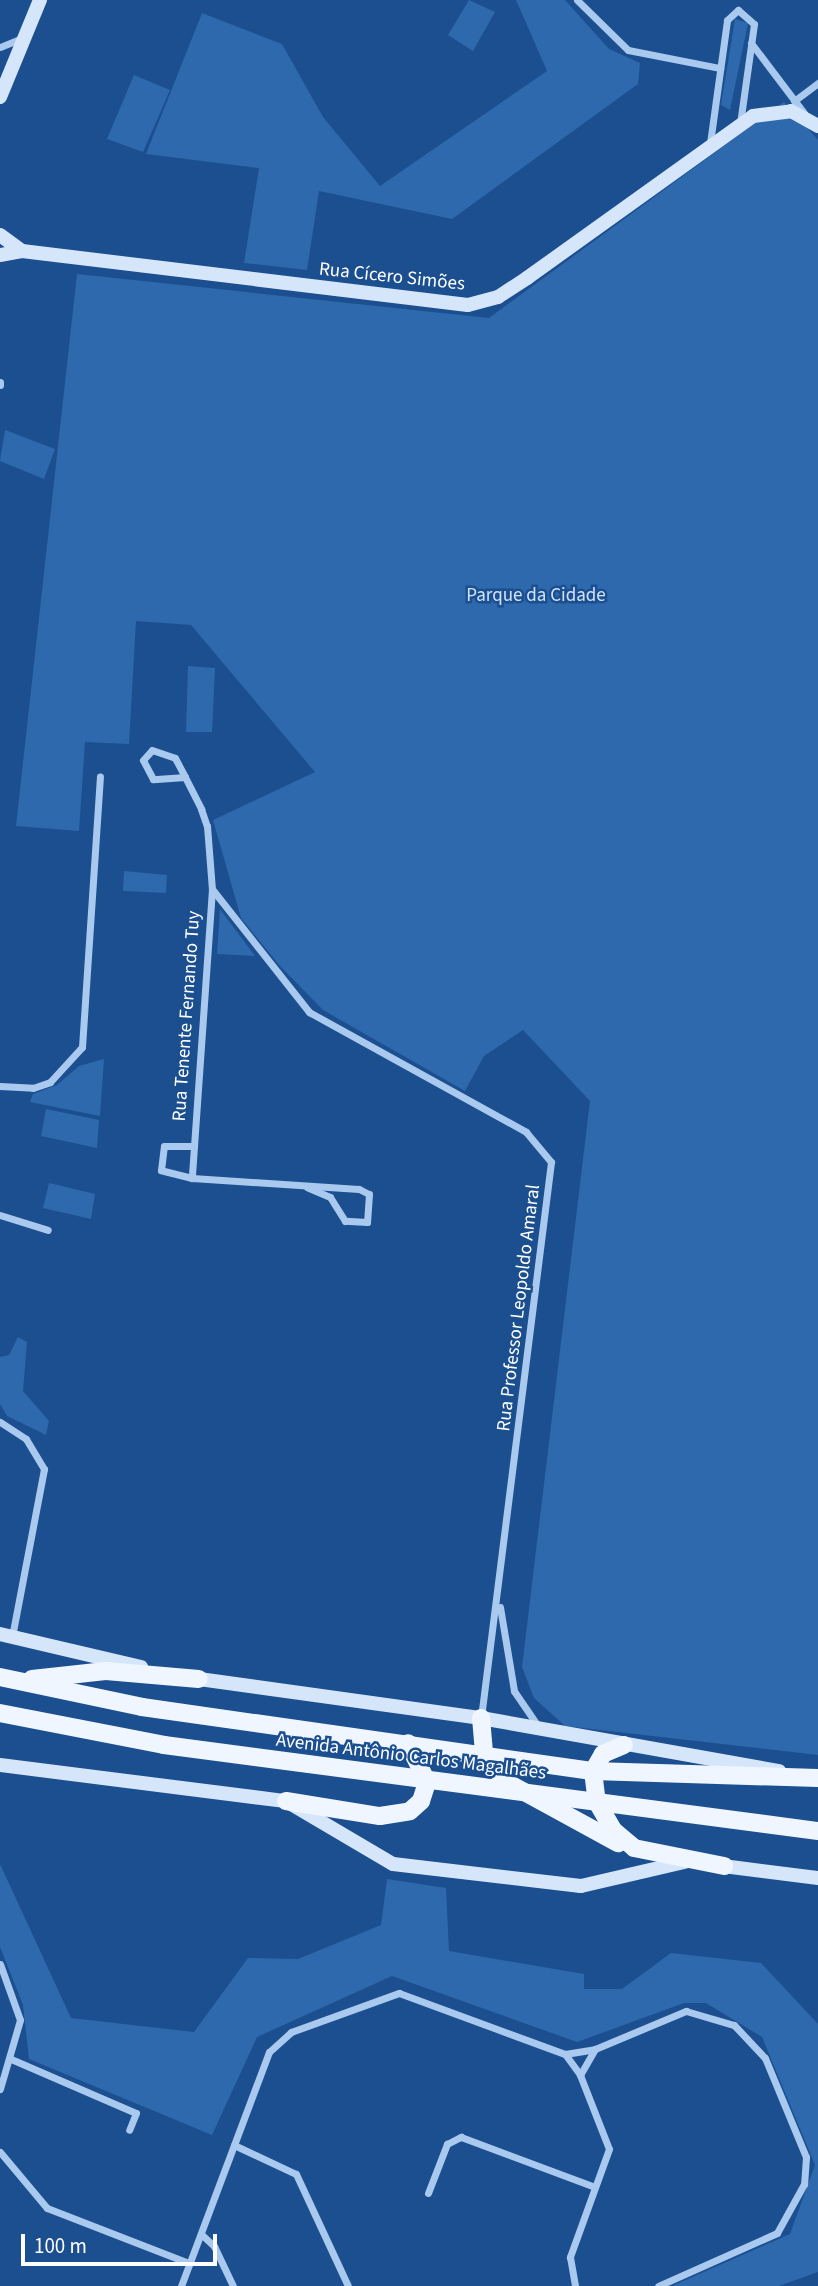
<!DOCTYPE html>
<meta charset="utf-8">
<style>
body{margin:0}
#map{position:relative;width:818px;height:2286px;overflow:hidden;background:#1b4f8f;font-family:"Source Sans 3",sans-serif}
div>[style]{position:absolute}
.green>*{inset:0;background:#2e69ad}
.street>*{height:7px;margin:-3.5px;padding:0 3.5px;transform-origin:3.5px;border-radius:3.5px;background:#a9c9ee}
.secondary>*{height:14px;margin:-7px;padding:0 7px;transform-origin:7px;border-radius:7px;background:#d6e6fa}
.primary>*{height:18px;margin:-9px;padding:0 9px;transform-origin:9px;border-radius:9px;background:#f0f6ff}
span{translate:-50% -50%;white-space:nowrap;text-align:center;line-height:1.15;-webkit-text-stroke:5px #1b4f8f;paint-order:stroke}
.street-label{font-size:19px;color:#fff}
.park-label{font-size:19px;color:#cfe3fa}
.scale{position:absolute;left:21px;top:2234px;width:196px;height:32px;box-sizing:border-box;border:4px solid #fff;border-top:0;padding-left:9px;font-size:21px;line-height:24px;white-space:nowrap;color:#fff;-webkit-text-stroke:5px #1b4f8f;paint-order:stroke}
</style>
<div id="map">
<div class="green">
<i style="clip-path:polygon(469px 0,495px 12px,473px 51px,448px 35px)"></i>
<i style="clip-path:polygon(516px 0,565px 0,609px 49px,640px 63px,638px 84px,452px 219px,319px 191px,307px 270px,244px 263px,259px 168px,146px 154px,202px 13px,282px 44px,323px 117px,380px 186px,547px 71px)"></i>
<i style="clip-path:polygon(735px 19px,748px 23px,730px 110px,721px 105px)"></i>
<i style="clip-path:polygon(134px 75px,170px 90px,143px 152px,107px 139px)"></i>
<i style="clip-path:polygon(784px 102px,818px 140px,818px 1755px,565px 1726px,534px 1698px,522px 1667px,590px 1101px,523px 1030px,484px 1056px,465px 1091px,323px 1010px,280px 966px,241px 918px,213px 820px,315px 772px,191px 625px,136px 621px,129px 744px,85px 742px,79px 831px,16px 826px,77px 274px,489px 318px)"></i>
<i style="clip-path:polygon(5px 430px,55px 449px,44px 479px,0 461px)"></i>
<i style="clip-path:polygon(188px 666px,215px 668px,212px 732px,186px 732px)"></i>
<i style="clip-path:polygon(124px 871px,167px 875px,166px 893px,123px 891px)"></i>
<i style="clip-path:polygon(220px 909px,255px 956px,217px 954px)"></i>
<i style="clip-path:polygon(104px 1059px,100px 1116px,30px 1102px,33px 1094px,57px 1085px,79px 1066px)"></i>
<i style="clip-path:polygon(46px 1109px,99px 1120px,97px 1148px,41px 1136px)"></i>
<i style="clip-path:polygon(49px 1183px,95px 1194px,91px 1219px,43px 1208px)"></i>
<i style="clip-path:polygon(18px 1337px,27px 1342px,23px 1391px,49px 1421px,46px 1435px,7px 1416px,0 1404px,0 1357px,9px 1355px)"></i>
<i style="clip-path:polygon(0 1864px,71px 2018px,194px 2032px,248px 1958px,298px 1959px,381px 1925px,387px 1879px,446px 1888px,449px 1951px,584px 1974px,584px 1989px,622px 1989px,671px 1953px,761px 1963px,818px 2024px,818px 2272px,779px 2286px,672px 2286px,790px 2234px,815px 2165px,762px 2037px,706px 2003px,684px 2003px,577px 2042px,392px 1976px,257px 2037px,212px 2135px,29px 2059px,23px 2005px,0 1947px)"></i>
</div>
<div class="street">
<i style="left:577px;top:0;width:71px;rotate:44.4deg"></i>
<i style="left:628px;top:50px;width:94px;rotate:11.1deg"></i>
<i style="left:751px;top:43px;width:88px;rotate:52.9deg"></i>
<i style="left:0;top:47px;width:24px;rotate:-22deg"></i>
<i style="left:794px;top:101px;width:30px;rotate:-37deg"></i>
<i style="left:710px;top:143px;width:124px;rotate:-82.1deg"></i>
<i style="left:727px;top:20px;width:15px;rotate:-42deg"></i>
<i style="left:738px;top:10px;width:21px;rotate:41deg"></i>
<i style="left:754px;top:24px;width:100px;rotate:98deg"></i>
<i style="left:0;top:382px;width:3px;rotate:90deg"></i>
<i style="left:185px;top:777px;width:32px;rotate:176deg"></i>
<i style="left:153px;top:779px;width:21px;rotate:-118deg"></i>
<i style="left:143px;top:760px;width:13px;rotate:-48deg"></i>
<i style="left:152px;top:750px;width:24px;rotate:19deg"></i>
<i style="left:175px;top:758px;width:21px;rotate:62deg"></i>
<i style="left:185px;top:777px;width:36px;rotate:63deg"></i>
<i style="left:201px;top:809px;width:18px;rotate:71deg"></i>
<i style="left:207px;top:826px;width:63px;rotate:85.5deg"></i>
<i style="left:212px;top:889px;width:157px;rotate:51.7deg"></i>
<i style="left:309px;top:1012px;width:248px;rotate:28.9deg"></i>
<i style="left:526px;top:1132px;width:39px;rotate:50deg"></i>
<i style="left:551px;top:1162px;width:560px;rotate:97.18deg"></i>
<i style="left:212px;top:889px;width:290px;rotate:94deg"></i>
<i style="left:192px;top:1178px;width:167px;rotate:3.8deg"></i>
<i style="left:359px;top:1189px;width:11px;rotate:27deg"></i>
<i style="left:369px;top:1194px;width:28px;rotate:94deg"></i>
<i style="left:367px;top:1222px;width:22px;rotate:-177deg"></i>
<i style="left:345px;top:1221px;width:28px;rotate:-122deg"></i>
<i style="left:330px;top:1197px;width:25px;rotate:-157deg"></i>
<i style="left:0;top:1086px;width:33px;rotate:3deg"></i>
<i style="left:33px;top:1088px;width:18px;rotate:-19deg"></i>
<i style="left:50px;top:1082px;width:47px;rotate:-47.6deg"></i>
<i style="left:82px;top:1047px;width:271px;rotate:-86.2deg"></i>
<i style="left:192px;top:1178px;width:32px;rotate:-166deg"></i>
<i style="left:161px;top:1170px;width:24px;rotate:-83deg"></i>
<i style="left:164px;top:1146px;width:30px"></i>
<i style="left:0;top:1215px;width:50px;rotate:17.4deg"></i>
<i style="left:0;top:1422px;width:31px;rotate:33deg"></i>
<i style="left:26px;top:1439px;width:35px;rotate:59deg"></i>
<i style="left:44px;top:1469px;width:171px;rotate:100.8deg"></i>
<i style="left:500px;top:1607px;width:85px;rotate:80.5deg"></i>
<i style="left:514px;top:1691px;width:42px;rotate:55.6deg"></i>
<i style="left:0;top:1964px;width:59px;rotate:70.3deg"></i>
<i style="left:20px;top:2020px;width:72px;rotate:106.2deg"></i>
<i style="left:565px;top:2054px;width:30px;rotate:-9deg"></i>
<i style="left:595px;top:2049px;width:99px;rotate:-22.7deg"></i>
<i style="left:686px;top:2011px;width:50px;rotate:16.3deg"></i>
<i style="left:734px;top:2025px;width:45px;rotate:46.8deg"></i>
<i style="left:765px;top:2058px;width:107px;rotate:67.5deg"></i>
<i style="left:806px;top:2157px;width:27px;rotate:94deg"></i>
<i style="left:804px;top:2184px;width:56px;rotate:118.9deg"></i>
<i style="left:777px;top:2233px;width:130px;rotate:156deg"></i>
<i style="left:11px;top:2059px;width:136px;rotate:23.4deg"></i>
<i style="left:136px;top:2113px;width:18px;rotate:112deg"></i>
<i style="left:580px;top:2075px;width:30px;rotate:-60deg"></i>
<i style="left:234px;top:2145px;width:68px;rotate:25.1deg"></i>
<i style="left:296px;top:2174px;width:123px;rotate:65.1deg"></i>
<i style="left:0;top:2152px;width:73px;rotate:50deg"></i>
<i style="left:47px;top:2208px;width:152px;rotate:21.2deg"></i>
<i style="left:428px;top:2193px;width:53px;rotate:-68.8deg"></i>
<i style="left:447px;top:2144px;width:16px;rotate:-27deg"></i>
<i style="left:461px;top:2137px;width:143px;rotate:20.5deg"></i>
<i style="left:201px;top:2234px;width:18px;rotate:43deg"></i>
<i style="left:214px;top:2246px;width:44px;rotate:64.6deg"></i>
<i style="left:181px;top:2286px;width:250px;rotate:-69.4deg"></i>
<i style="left:269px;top:2052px;width:30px;rotate:-42deg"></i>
<i style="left:291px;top:2032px;width:115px;rotate:-19.9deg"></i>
<i style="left:399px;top:1993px;width:177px;rotate:20.2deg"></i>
<i style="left:565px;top:2054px;width:26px;rotate:54deg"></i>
<i style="left:580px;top:2075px;width:79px;rotate:68.6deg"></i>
<i style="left:609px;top:2149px;width:115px;rotate:109.9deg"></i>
<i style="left:570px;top:2257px;width:29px;rotate:80deg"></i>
</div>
<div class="secondary">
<i style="left:0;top:97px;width:105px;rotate:-67.6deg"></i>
<i style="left:0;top:235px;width:27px;rotate:36deg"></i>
<i style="left:0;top:255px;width:22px;rotate:-10deg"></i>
<i style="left:22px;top:251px;width:449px;rotate:6.9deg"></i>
<i style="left:468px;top:305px;width:31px;rotate:-15deg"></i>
<i style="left:498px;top:297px;width:35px;rotate:-33deg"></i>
<i style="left:527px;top:278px;width:278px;rotate:-35.6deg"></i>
<i style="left:753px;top:116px;width:38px;rotate:-7deg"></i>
<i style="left:791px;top:111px;width:31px;rotate:29deg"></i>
<i style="left:0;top:1634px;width:145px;rotate:13.2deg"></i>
<i style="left:192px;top:1678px;width:292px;rotate:7.9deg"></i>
<i style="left:481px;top:1718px;width:303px;rotate:10.1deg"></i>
<i style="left:0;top:1765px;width:288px;rotate:7.2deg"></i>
<i style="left:286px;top:1801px;width:124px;rotate:30.5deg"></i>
<i style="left:393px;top:1864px;width:189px;rotate:6.7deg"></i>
<i style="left:581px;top:1886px;width:106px;rotate:-13.1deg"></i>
<i style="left:715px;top:1865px;width:104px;rotate:7.2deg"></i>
</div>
<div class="primary">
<i style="left:0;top:1677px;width:145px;rotate:11.9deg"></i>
<i style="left:142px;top:1707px;width:456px;rotate:8.1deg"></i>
<i style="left:593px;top:1771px;width:225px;rotate:1.8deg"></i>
<i style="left:32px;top:1679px;width:74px;rotate:-6.2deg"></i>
<i style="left:106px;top:1671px;width:93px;rotate:4.9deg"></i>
<i style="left:0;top:1713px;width:167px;rotate:11deg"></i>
<i style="left:164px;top:1745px;width:660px;rotate:7.49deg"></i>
<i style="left:481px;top:1718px;width:36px;rotate:85deg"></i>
<i style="left:484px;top:1754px;width:36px;rotate:52deg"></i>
<i style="left:506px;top:1782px;width:128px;rotate:28.6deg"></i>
<i style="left:624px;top:1745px;width:23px;rotate:157deg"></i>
<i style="left:603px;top:1754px;width:20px;rotate:120deg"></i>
<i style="left:593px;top:1771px;width:31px;rotate:83deg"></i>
<i style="left:597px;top:1802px;width:34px;rotate:60deg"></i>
<i style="left:614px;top:1831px;width:26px;rotate:40deg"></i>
<i style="left:634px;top:1848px;width:92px;rotate:11.3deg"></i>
<i style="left:286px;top:1801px;width:95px;rotate:9.1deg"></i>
<i style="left:380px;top:1816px;width:30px;rotate:-9deg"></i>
<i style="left:410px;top:1811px;width:15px;rotate:-42deg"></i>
<i style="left:421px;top:1801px;width:20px;rotate:-72deg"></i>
<i style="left:427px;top:1782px;width:43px;rotate:-116deg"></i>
</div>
<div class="street-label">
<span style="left:392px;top:277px;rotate:6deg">Rua Cícero Simões</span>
<span style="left:187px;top:1016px;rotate:-86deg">Rua Tenente Fernando Tuy</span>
<span style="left:519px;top:1308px;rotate:-83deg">Rua Professor Leopoldo Amaral</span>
<span style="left:411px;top:1757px;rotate:7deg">Avenida Antônio Carlos Magalhães</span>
</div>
<div class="park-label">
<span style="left:536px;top:596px">Parque da Cidade</span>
</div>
<div class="scale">100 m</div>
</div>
